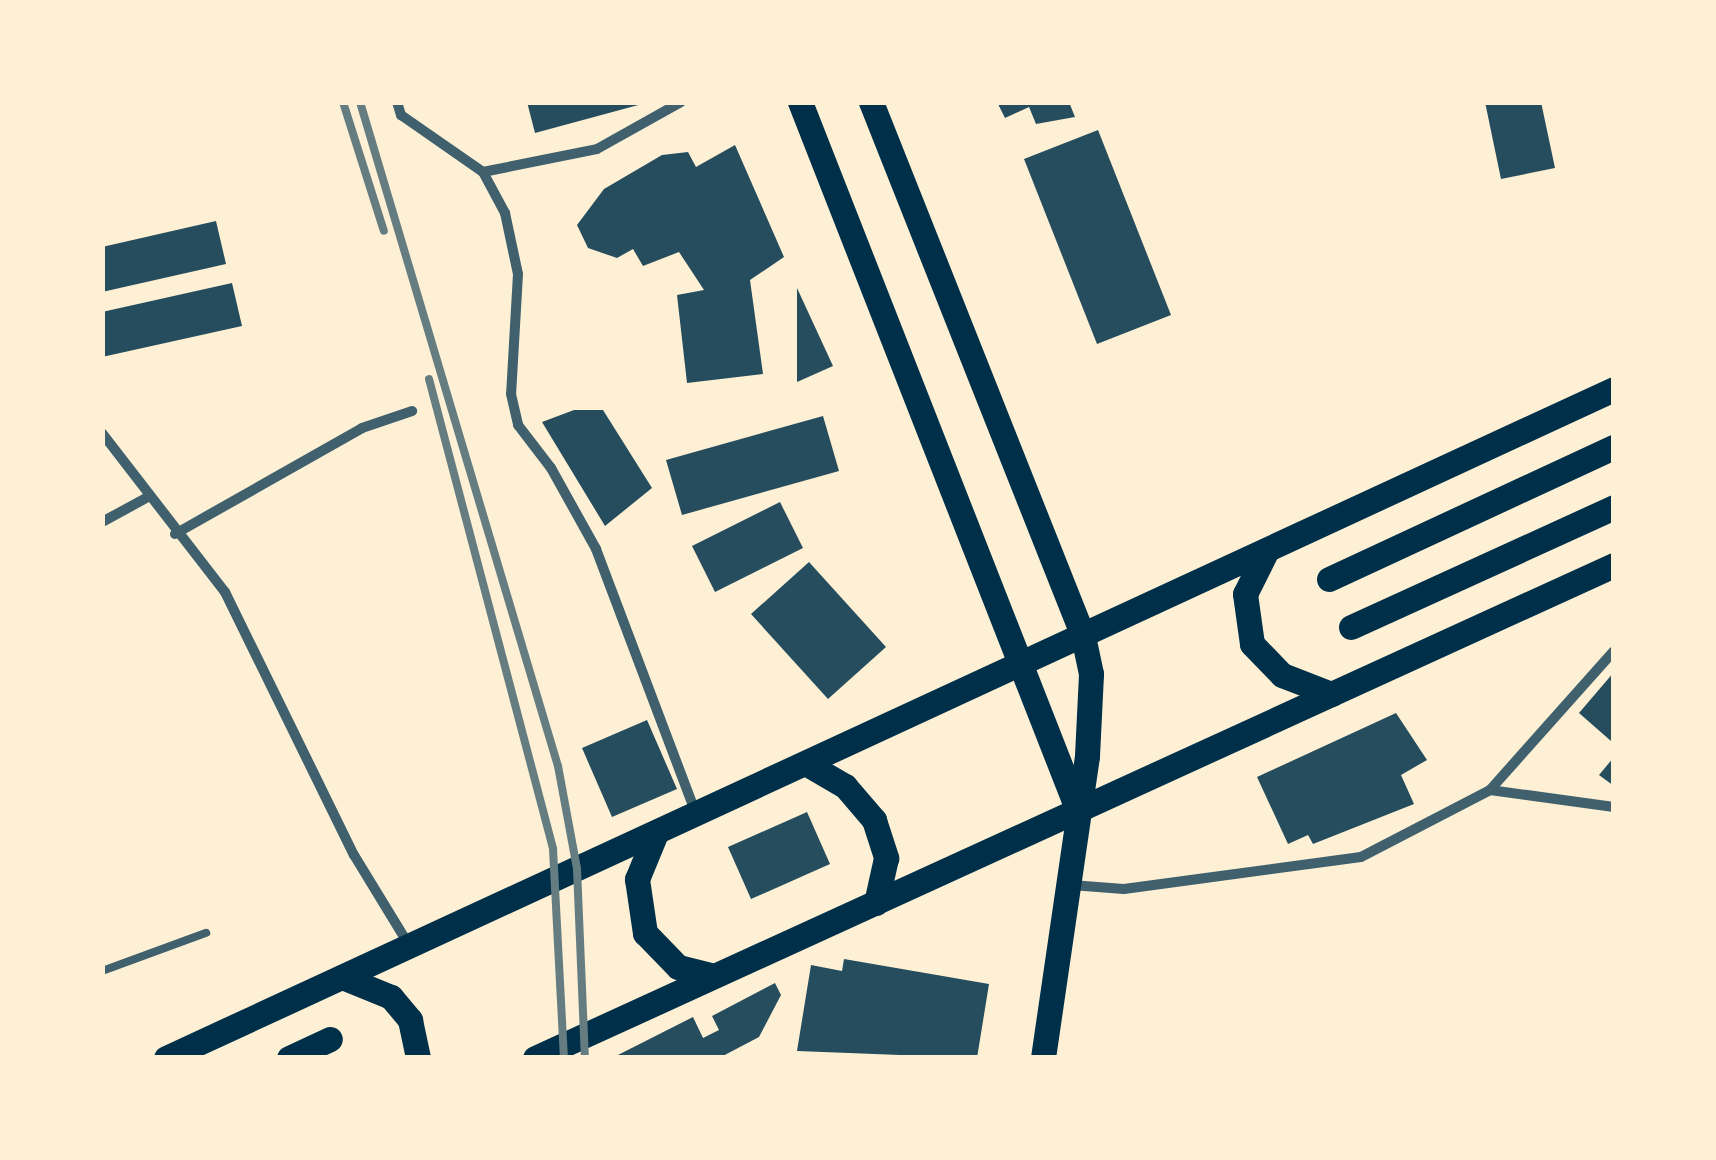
<!DOCTYPE html>
<style>
body{margin:0}
#map{position:relative;width:1716px;height:1160px;overflow:hidden;background:#fdf0d5;font-family:Figtree,sans-serif}
div>[style]{position:absolute}
.building>*{inset:0;background:#264d5e}
.service>*{height:8px;margin:-4px;padding:0 4px;transform-origin:4px;border-radius:4px;background:#3f606c}
.minor>*{height:10px;margin:-5px;padding:0 5px;transform-origin:5px;border-radius:5px;background:#3f606c}
.primary>*{height:25px;margin:-12.5px;padding:0 12.5px;transform-origin:12.5px;border-radius:12.5px;background:#003049}
.rail>*{height:8px;margin:-4px;padding:0 4px;transform-origin:4px;border-radius:4px;background:#657d81}
span{translate:-50% -50%;white-space:nowrap;text-align:center;line-height:1.15;-webkit-text-stroke:8px #fdf0d5;paint-order:stroke}
.frame{position:absolute;inset:0;border:105px solid #fdf0d5;pointer-events:none}
</style>
<div id="map">
<div class="building">
<i style="clip-path:polygon(527px 102px,642px 102px,642px 104px,535px 133px)"></i>
<i style="clip-path:polygon(997px 102px,1069px 102px,1075px 117px,1036px 124px,1029px 107px,1005px 118px)"></i>
<i style="clip-path:polygon(1485px 102px,1541px 102px,1555px 168px,1501px 179px)"></i>
<i style="clip-path:polygon(1098px 130px,1171px 315px,1097px 344px,1024px 159px)"></i>
<i style="clip-path:polygon(735px 145px,784px 257px,750px 280px,763px 374px,687px 383px,677px 295px,704px 290px,679px 252px,643px 266px,633px 249px,617px 258px,588px 248px,577px 225px,604px 189px,662px 155px,688px 152px,696px 167px)"></i>
<i style="clip-path:polygon(216px 221px,226px 264px,102px 292px,102px 247px)"></i>
<i style="clip-path:polygon(232px 283px,242px 326px,102px 357px,102px 312px)"></i>
<i style="clip-path:polygon(797px 288px,833px 366px,797px 382px)"></i>
<i style="clip-path:polygon(574px 410px,603px 410px,652px 488px,605px 526px,542px 422px)"></i>
<i style="clip-path:polygon(823px 416px,839px 471px,682px 515px,666px 460px)"></i>
<i style="clip-path:polygon(780px 502px,803px 548px,715px 592px,692px 546px)"></i>
<i style="clip-path:polygon(809px 562px,886px 647px,828px 699px,751px 614px)"></i>
<i style="clip-path:polygon(1614px 672px,1614px 738px,1611px 741px,1579px 713px)"></i>
<i style="clip-path:polygon(1396px 713px,1427px 760px,1401px 775px,1414px 804px,1313px 844px,1308px 835px,1288px 844px,1257px 777px)"></i>
<i style="clip-path:polygon(647px 720px,677px 789px,612px 817px,582px 748px)"></i>
<i style="clip-path:polygon(1614px 757px,1614px 786px,1599px 775px)"></i>
<i style="clip-path:polygon(807px 812px,830px 864px,751px 899px,728px 847px)"></i>
<i style="clip-path:polygon(844px 959px,989px 984px,977px 1058px,797px 1051px,811px 965px,842px 971px)"></i>
<i style="clip-path:polygon(775px 983px,781px 995px,759px 1037px,719px 1058px,612px 1058px,693px 1017px,703px 1038px,719px 1030px,712px 1016px)"></i>
</div>
<div class="service">
<i style="left:102px;top:971px;width:111px;rotate:-20.1deg"></i>
</div>
<div class="minor">
<i style="left:397px;top:102px;width:14px;rotate:73deg"></i>
<i style="left:401px;top:115px;width:100px;rotate:34.8deg"></i>
<i style="left:483px;top:172px;width:47px;rotate:61.8deg"></i>
<i style="left:505px;top:213px;width:62px;rotate:78deg"></i>
<i style="left:518px;top:274px;width:120px;rotate:93.3deg"></i>
<i style="left:511px;top:394px;width:32px;rotate:77deg"></i>
<i style="left:518px;top:425px;width:54px;rotate:52.5deg"></i>
<i style="left:551px;top:468px;width:93px;rotate:60.9deg"></i>
<i style="left:596px;top:549px;width:283px;rotate:69.3deg"></i>
<i style="left:483px;top:172px;width:116px;rotate:-11.4deg"></i>
<i style="left:597px;top:149px;width:96px;rotate:-29.2deg"></i>
<i style="left:102px;top:433px;width:201px;rotate:52.3deg"></i>
<i style="left:225px;top:592px;width:293px;rotate:63.9deg"></i>
<i style="left:354px;top:855px;width:105px;rotate:58.6deg"></i>
<i style="left:102px;top:522px;width:52px;rotate:-28.5deg"></i>
<i style="left:175px;top:534px;width:215px;rotate:-29.5deg"></i>
<i style="left:362px;top:428px;width:53px;rotate:-18.8deg"></i>
<i style="left:1490px;top:790px;width:186px;rotate:-48.3deg"></i>
<i style="left:1071px;top:885px;width:53px;rotate:4.3deg"></i>
<i style="left:1124px;top:889px;width:239px;rotate:-7.7deg"></i>
<i style="left:1361px;top:857px;width:145px;rotate:-27.4deg"></i>
<i style="left:1490px;top:790px;width:125px;rotate:7.8deg"></i>
</div>
<div class="primary">
<i style="left:800px;top:102px;width:756px;rotate:68.59deg"></i>
<i style="left:871px;top:102px;width:575px;rotate:68.35deg"></i>
<i style="left:1083px;top:636px;width:39px;rotate:78deg"></i>
<i style="left:1091px;top:674px;width:82px;rotate:92.8deg"></i>
<i style="left:1087px;top:756px;width:305px;rotate:98.3deg"></i>
<i style="left:1267px;top:550px;width:49px;rotate:116.6deg"></i>
<i style="left:1245px;top:594px;width:50px;rotate:82deg"></i>
<i style="left:1252px;top:644px;width:43px;rotate:45.9deg"></i>
<i style="left:1282px;top:675px;width:53px;rotate:21.2deg"></i>
<i style="left:1329px;top:579px;width:314px;rotate:-24.9deg"></i>
<i style="left:1351px;top:627px;width:289px;rotate:-24.5deg"></i>
<i style="left:807px;top:764px;width:44px;rotate:30.1deg"></i>
<i style="left:845px;top:786px;width:45px;rotate:49.5deg"></i>
<i style="left:874px;top:820px;width:40px;rotate:72deg"></i>
<i style="left:886px;top:858px;width:46px;rotate:102.5deg"></i>
<i style="left:656px;top:833px;width:50px;rotate:112.4deg"></i>
<i style="left:637px;top:879px;width:55px;rotate:81.6deg"></i>
<i style="left:645px;top:933px;width:47px;rotate:45.9deg"></i>
<i style="left:678px;top:967px;width:36px;rotate:14deg"></i>
<i style="left:342px;top:977px;width:53px;rotate:22.2deg"></i>
<i style="left:391px;top:997px;width:30px;rotate:50deg"></i>
<i style="left:410px;top:1020px;width:39px;rotate:78deg"></i>
<i style="left:166px;top:1058px;width:1595px;rotate:-24.8deg"></i>
<i style="left:289px;top:1058px;width:45px;rotate:-24.9deg"></i>
<i style="left:535px;top:1058px;width:1186px;rotate:-24.56deg"></i>
</div>
<div class="rail">
<i style="left:343px;top:102px;width:135px;rotate:72.4deg"></i>
<i style="left:360px;top:102px;width:693px;rotate:73.4deg"></i>
<i style="left:558px;top:766px;width:105px;rotate:79.5deg"></i>
<i style="left:577px;top:869px;width:189px;rotate:87.6deg"></i>
<i style="left:429px;top:379px;width:486px;rotate:75.2deg"></i>
<i style="left:553px;top:849px;width:209px;rotate:87deg"></i>
</div>
<div class="frame"></div>
</div>
